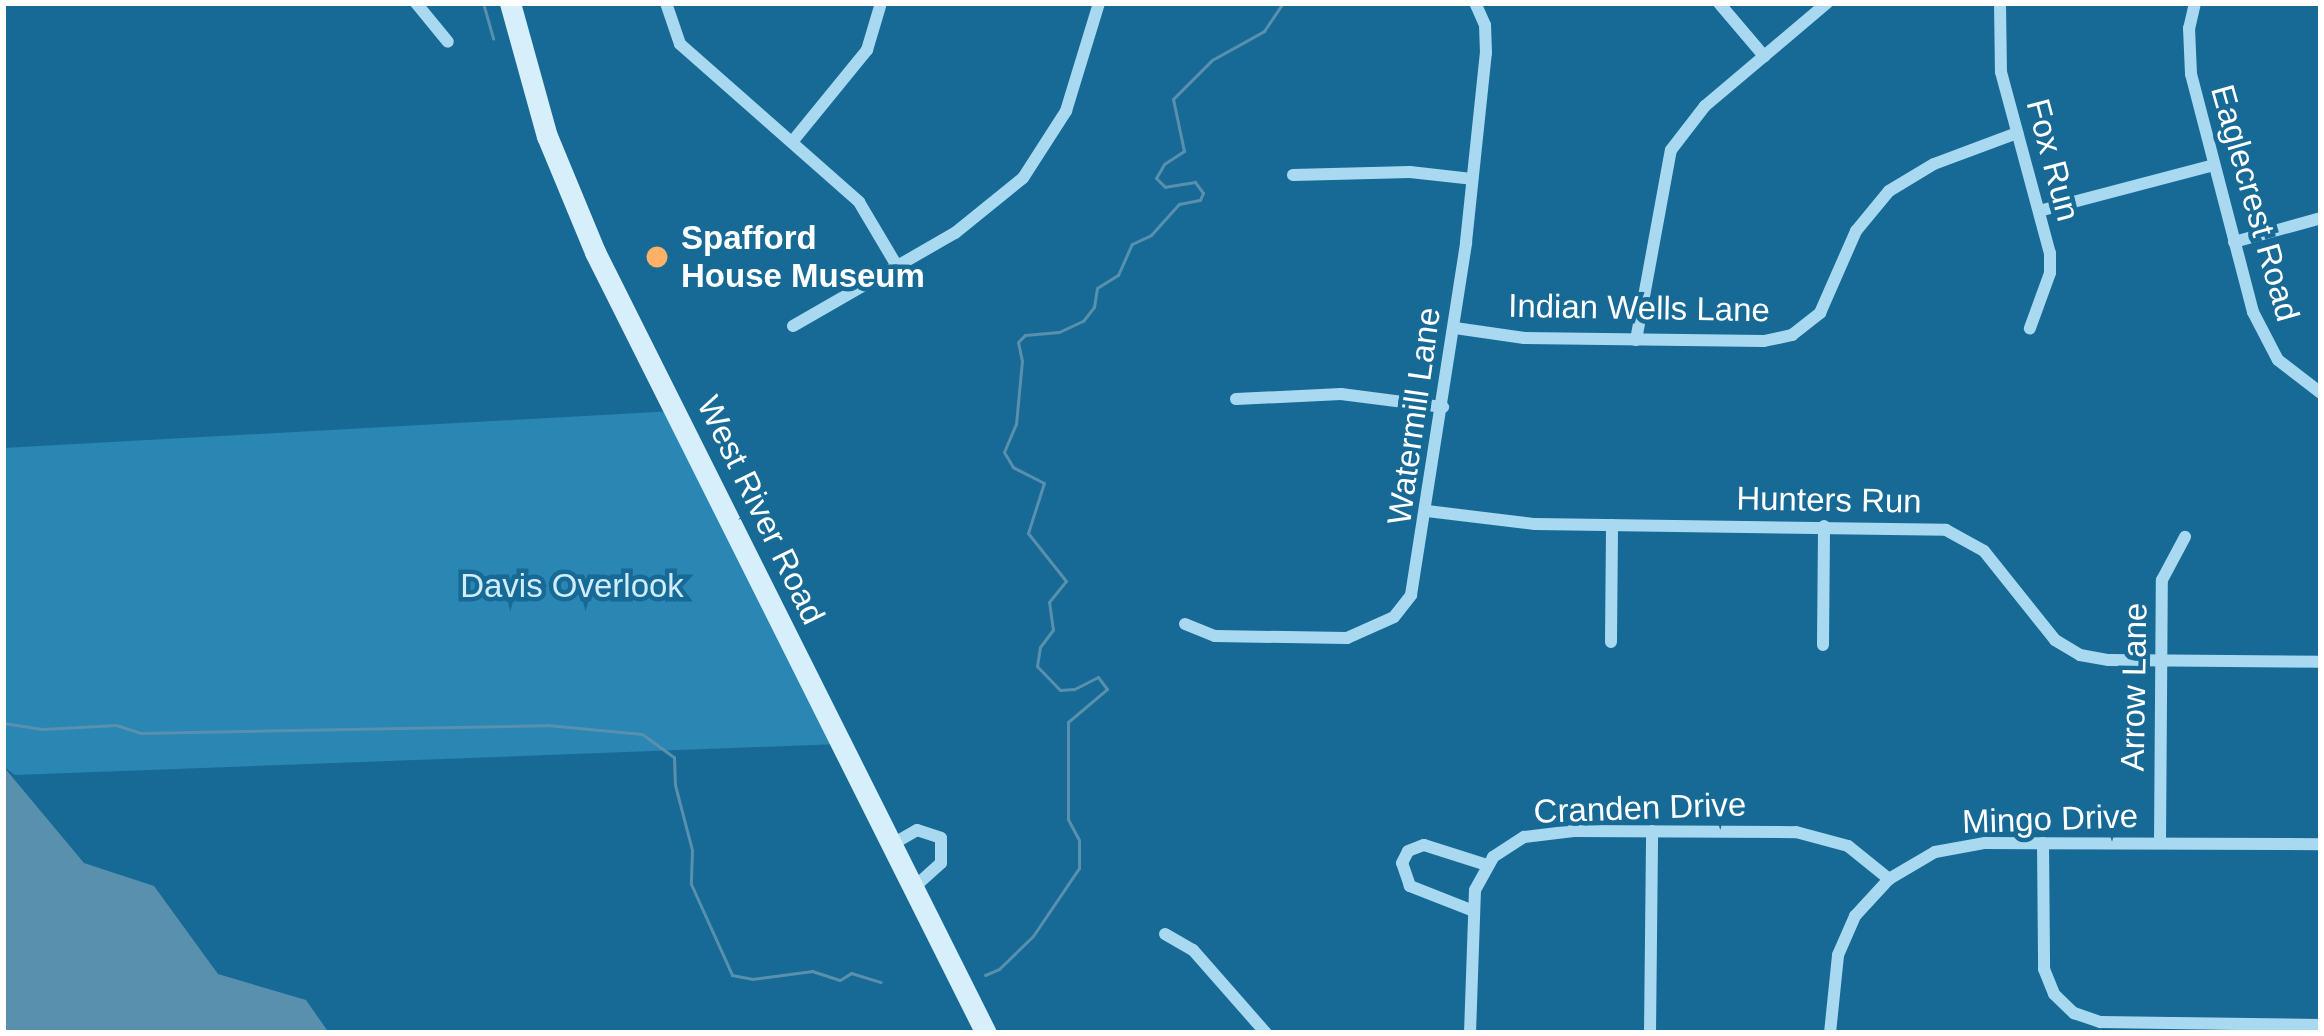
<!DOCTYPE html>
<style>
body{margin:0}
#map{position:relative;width:2324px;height:1036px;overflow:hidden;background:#176a95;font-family:Helvetica,sans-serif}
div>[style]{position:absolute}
.green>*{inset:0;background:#2a86b3}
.water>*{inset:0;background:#5890ad}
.stream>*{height:3px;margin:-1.5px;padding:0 1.5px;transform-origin:1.5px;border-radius:1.5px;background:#5890ad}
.minor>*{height:12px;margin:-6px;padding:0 6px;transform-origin:6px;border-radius:6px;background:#a8d9f1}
.secondary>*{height:21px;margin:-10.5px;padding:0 10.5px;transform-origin:10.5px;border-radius:10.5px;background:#d6effb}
.dots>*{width:33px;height:33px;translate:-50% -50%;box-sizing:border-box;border:6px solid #176a95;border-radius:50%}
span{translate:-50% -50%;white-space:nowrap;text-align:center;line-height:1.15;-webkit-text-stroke:9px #176a95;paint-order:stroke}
.street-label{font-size:33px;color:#fff}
.poi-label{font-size:33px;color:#fff;font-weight:700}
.left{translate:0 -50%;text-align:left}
.park-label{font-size:33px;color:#cfedfc}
.frame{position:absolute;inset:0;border:6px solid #fff;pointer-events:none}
</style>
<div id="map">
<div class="green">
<i style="clip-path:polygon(675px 411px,840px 744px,15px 775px,3px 766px,3px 448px)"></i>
</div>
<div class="water">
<i style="clip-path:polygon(3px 766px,84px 863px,154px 886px,218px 974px,306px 1000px,329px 1033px,3px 1033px)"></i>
</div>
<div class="stream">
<i style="left:483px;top:3px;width:37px;rotate:74deg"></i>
<i style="left:3px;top:723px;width:40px;rotate:8.5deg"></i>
<i style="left:43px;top:729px;width:73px;rotate:-3.1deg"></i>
<i style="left:116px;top:725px;width:26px;rotate:18deg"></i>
<i style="left:141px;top:733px;width:406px;rotate:-1.1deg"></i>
<i style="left:547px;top:725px;width:95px;rotate:5.4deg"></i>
<i style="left:642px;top:734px;width:39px;rotate:36deg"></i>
<i style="left:674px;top:757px;width:28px;rotate:88deg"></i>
<i style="left:675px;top:785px;width:67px;rotate:75.3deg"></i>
<i style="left:692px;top:850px;width:34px;rotate:92deg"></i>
<i style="left:691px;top:884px;width:100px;rotate:65.7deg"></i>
<i style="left:732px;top:975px;width:20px;rotate:11deg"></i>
<i style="left:752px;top:979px;width:61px;rotate:-7.6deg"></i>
<i style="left:812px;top:971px;width:29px;rotate:18deg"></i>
<i style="left:840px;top:980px;width:13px;rotate:-32deg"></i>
<i style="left:851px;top:973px;width:31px;rotate:17deg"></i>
<i style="left:985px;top:975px;width:15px;rotate:-23deg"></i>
<i style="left:999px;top:969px;width:47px;rotate:-44.1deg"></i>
<i style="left:1033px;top:936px;width:82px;rotate:-55.9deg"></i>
<i style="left:1079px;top:868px;width:28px;rotate:-90deg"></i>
<i style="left:1079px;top:840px;width:24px;rotate:-118deg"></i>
<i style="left:1068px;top:819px;width:97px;rotate:-90deg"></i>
<i style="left:1068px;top:722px;width:51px;rotate:-40.2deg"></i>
<i style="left:1107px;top:689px;width:15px;rotate:-127deg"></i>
<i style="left:1098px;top:677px;width:27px;rotate:153deg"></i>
<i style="left:1074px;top:689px;width:14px;rotate:176deg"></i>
<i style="left:1060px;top:690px;width:33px;rotate:-134deg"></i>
<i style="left:1037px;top:666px;width:19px;rotate:-81deg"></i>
<i style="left:1040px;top:647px;width:21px;rotate:-53deg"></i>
<i style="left:1053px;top:630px;width:28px;rotate:-98deg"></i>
<i style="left:1049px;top:602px;width:27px;rotate:-51deg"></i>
<i style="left:1066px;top:581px;width:61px;rotate:-128.4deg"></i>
<i style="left:1028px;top:533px;width:52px;rotate:-72.3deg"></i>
<i style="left:1044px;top:483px;width:35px;rotate:-153deg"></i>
<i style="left:1013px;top:467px;width:17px;rotate:-121deg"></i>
<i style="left:1004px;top:452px;width:30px;rotate:-67deg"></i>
<i style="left:1016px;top:424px;width:63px;rotate:-84.6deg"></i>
<i style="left:1022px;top:361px;width:19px;rotate:-102deg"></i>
<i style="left:1018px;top:342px;width:10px;rotate:-45deg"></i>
<i style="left:1025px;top:335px;width:34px;rotate:-5deg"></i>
<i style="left:1059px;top:332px;width:26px;rotate:-25deg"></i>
<i style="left:1083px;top:321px;width:18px;rotate:-52deg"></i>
<i style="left:1094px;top:307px;width:19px;rotate:-81deg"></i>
<i style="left:1097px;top:288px;width:25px;rotate:-32deg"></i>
<i style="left:1118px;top:275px;width:34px;rotate:-66deg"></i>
<i style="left:1132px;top:244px;width:21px;rotate:-25deg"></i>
<i style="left:1151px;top:235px;width:42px;rotate:-47.9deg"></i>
<i style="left:1179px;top:204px;width:21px;rotate:-11deg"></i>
<i style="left:1200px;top:200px;width:8px;rotate:-67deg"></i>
<i style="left:1203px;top:193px;width:14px;rotate:-126deg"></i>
<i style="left:1195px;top:182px;width:30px;rotate:171deg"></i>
<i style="left:1165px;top:187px;width:13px;rotate:-135deg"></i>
<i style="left:1156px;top:178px;width:16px;rotate:-60deg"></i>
<i style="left:1164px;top:164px;width:24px;rotate:-33deg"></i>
<i style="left:1184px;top:151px;width:53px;rotate:-101.9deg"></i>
<i style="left:1173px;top:99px;width:55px;rotate:-45deg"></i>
<i style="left:1212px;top:60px;width:60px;rotate:-29.1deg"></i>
<i style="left:1264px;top:31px;width:34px;rotate:-56deg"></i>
</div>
<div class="minor">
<i style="left:416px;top:3px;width:50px;rotate:50.6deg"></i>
<i style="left:666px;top:3px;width:43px;rotate:71.1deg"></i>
<i style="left:680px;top:44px;width:239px;rotate:41.4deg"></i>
<i style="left:859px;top:202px;width:74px;rotate:59.3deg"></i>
<i style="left:1719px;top:3px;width:70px;rotate:49.7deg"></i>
<i style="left:2000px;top:3px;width:69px;rotate:89.2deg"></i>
<i style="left:2001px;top:72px;width:188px;rotate:74.9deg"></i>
<i style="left:2050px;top:253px;width:20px;rotate:90deg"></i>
<i style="left:2050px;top:273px;width:59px;rotate:110deg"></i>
<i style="left:2195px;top:3px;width:26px;rotate:103deg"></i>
<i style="left:2189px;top:28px;width:46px;rotate:87.5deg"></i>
<i style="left:2191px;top:74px;width:246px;rotate:75.4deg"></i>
<i style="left:2253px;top:312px;width:54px;rotate:62.5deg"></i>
<i style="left:2278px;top:360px;width:54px;rotate:37.5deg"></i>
<i style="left:792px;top:142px;width:119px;rotate:-50.8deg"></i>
<i style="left:867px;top:50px;width:49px;rotate:-73.4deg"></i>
<i style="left:1293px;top:175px;width:117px;rotate:-1.5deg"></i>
<i style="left:1410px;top:172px;width:62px;rotate:6.4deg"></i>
<i style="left:2039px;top:211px;width:181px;rotate:-14.7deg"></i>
<i style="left:2234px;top:242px;width:90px;rotate:-15.4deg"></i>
<i style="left:793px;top:326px;width:187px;rotate:-29.9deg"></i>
<i style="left:955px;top:233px;width:87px;rotate:-39deg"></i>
<i style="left:1023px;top:178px;width:80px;rotate:-57.3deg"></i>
<i style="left:1066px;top:111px;width:113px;rotate:-73deg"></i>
<i style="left:1455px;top:328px;width:70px;rotate:8.2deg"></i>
<i style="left:1524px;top:338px;width:240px;rotate:0.7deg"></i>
<i style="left:1764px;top:341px;width:29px;rotate:-12deg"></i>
<i style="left:1792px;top:335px;width:36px;rotate:-38deg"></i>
<i style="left:1820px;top:313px;width:90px;rotate:-66.3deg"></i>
<i style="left:1856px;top:231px;width:52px;rotate:-50.5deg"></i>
<i style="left:1889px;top:191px;width:52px;rotate:-31deg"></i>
<i style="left:1934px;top:164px;width:89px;rotate:-20.5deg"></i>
<i style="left:1636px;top:340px;width:193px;rotate:-79.6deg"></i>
<i style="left:1671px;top:150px;width:56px;rotate:-52.3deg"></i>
<i style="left:1705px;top:106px;width:160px;rotate:-40.2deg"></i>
<i style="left:1236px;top:399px;width:105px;rotate:-2.7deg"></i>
<i style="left:1341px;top:394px;width:103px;rotate:7.3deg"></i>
<i style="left:1427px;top:511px;width:109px;rotate:6.9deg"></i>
<i style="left:1535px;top:524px;width:411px;rotate:0.8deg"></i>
<i style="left:1946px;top:530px;width:43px;rotate:28.9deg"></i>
<i style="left:1984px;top:551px;width:114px;rotate:51.4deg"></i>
<i style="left:2055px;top:640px;width:29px;rotate:31deg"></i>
<i style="left:2080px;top:655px;width:29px;rotate:10deg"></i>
<i style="left:2109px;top:660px;width:212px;rotate:0.5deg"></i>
<i style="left:1185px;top:624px;width:32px;rotate:22deg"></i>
<i style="left:1215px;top:636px;width:132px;rotate:0.9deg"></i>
<i style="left:1347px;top:638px;width:51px;rotate:-24.1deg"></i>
<i style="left:1394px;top:617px;width:28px;rotate:-52deg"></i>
<i style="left:1411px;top:595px;width:357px;rotate:-81.1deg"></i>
<i style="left:1466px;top:242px;width:190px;rotate:-84deg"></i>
<i style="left:1486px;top:53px;width:28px;rotate:-92deg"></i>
<i style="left:1485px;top:25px;width:24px;rotate:-114deg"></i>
<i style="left:1611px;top:642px;width:117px;rotate:-89.5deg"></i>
<i style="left:1823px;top:645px;width:119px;rotate:-89.5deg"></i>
<i style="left:2043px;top:843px;width:126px;rotate:89.5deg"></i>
<i style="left:2044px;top:969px;width:27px;rotate:68deg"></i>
<i style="left:2054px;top:994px;width:28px;rotate:44deg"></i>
<i style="left:2074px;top:1013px;width:28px;rotate:19deg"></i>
<i style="left:2100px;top:1022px;width:221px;rotate:0.8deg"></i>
<i style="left:2160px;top:843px;width:263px;rotate:-89.6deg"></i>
<i style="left:2162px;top:580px;width:49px;rotate:-61.9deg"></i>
<i style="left:891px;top:845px;width:30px;rotate:-30deg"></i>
<i style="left:917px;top:830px;width:25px;rotate:18deg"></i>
<i style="left:941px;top:838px;width:25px;rotate:90deg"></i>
<i style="left:941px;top:863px;width:38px;rotate:138deg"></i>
<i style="left:1471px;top:910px;width:66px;rotate:-158.5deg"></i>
<i style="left:1410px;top:886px;width:24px;rotate:-109deg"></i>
<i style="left:1402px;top:863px;width:13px;rotate:-63deg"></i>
<i style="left:1408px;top:851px;width:17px;rotate:-21deg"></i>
<i style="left:1424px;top:845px;width:66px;rotate:17.6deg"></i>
<i style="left:1165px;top:934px;width:32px;rotate:30deg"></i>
<i style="left:1193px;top:950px;width:111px;rotate:48.7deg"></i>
<i style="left:1470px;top:1033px;width:143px;rotate:-88deg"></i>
<i style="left:1475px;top:890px;width:38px;rotate:-61deg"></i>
<i style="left:1493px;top:857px;width:37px;rotate:-33deg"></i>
<i style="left:1524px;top:837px;width:50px;rotate:-6.8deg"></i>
<i style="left:1574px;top:831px;width:222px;rotate:0.3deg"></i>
<i style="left:1796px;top:832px;width:54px;rotate:15.1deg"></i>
<i style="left:1848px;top:846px;width:53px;rotate:38.8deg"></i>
<i style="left:1650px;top:1033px;width:202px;rotate:-89.4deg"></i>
<i style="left:1830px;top:1033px;width:78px;rotate:-84.1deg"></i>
<i style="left:1838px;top:955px;width:43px;rotate:-66.4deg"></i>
<i style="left:1855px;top:916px;width:50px;rotate:-47.4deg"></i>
<i style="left:1889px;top:879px;width:53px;rotate:-30.4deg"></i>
<i style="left:1935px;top:852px;width:51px;rotate:-10.2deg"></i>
<i style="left:1985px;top:843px;width:336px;rotate:0.2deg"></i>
</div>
<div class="secondary">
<i style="left:510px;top:3px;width:138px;rotate:74.5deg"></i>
<i style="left:547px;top:136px;width:126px;rotate:67.5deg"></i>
<i style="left:595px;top:252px;width:873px;rotate:63.41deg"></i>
</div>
<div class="dots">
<i style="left:657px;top:257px;background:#ffb167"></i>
</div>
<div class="street-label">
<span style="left:2053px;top:160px;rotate:75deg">Fox Run</span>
<span style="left:2255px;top:203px;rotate:74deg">Eaglecrest Road</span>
<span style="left:1639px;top:308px;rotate:1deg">Indian Wells Lane</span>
<span style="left:1414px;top:416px;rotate:-82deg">Watermill Lane</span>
<span style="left:1829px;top:500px;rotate:1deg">Hunters Run</span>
<span style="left:761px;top:510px;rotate:64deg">West River Road</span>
<span style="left:2134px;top:687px;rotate:-89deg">Arrow Lane</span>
<span style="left:1640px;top:808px;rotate:-2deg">Cranden Drive</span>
<span style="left:2050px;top:819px;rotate:-2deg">Mingo Drive</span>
</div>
<div class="poi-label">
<span class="left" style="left:681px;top:257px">Spafford<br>House Museum</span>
</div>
<div class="park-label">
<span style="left:572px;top:586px">Davis Overlook</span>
</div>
<div class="frame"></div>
</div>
